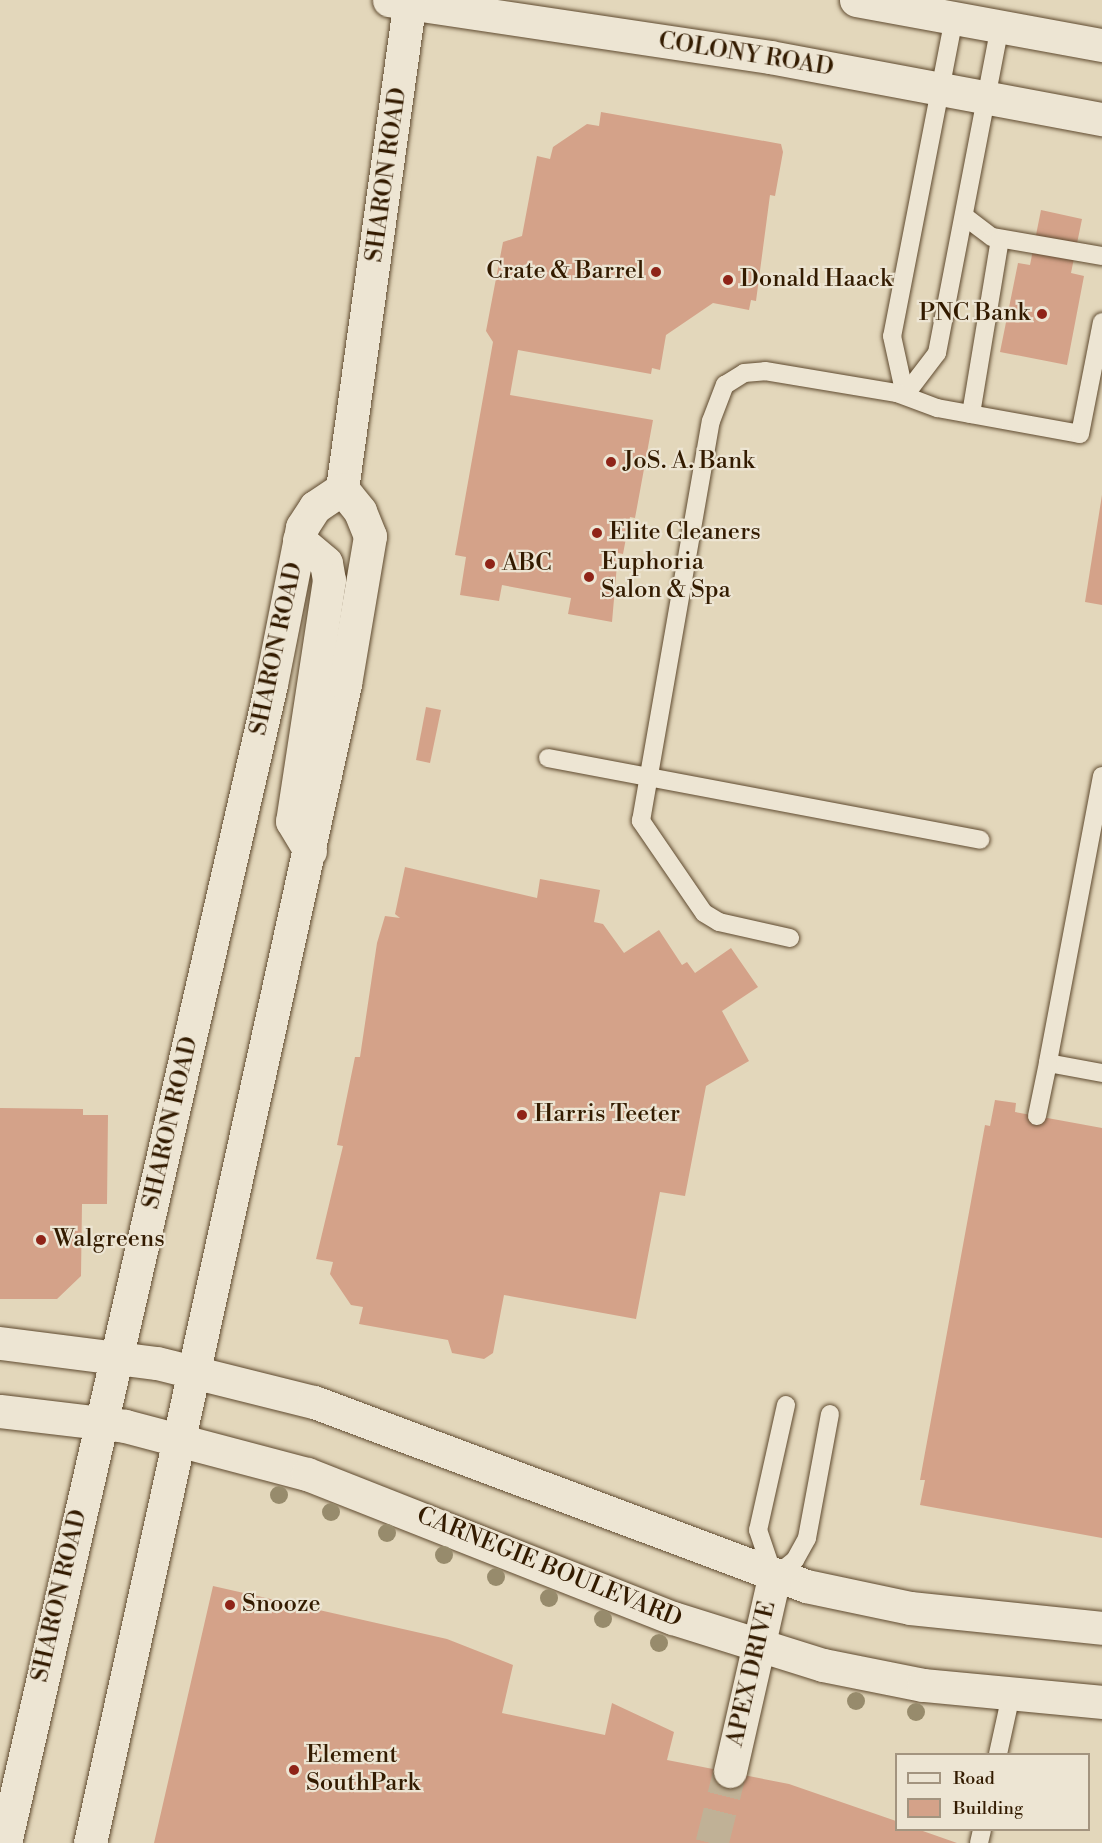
<!DOCTYPE html>
<style>
body{margin:0}
#map{position:relative;width:1102px;height:1843px;overflow:hidden;background:#e3d7bb;font-family:"Libre Bodoni",serif}
div>[style]{position:absolute}
.building>*{inset:0;background:#d4a289}
.street-tunnel>*{height:33px;margin-top:-16.5px;transform-origin:0;background:repeating-linear-gradient(90deg,#c0b196 0 33px,transparent 0 49px)}
.roads{filter:drop-shadow(0 0 2px #5f4a2f) drop-shadow(0 0 2px #5f4a2f)}
.lane>*{height:18px;margin:-9px;padding:0 9px;transform-origin:9px;border-radius:9px;background:#ede5d3}
.street>*{height:33px;margin:-16.5px;padding:0 16.5px;transform-origin:16.5px;border-radius:16.5px;background:#ede5d3}
.secondary>*{height:33px;margin:-16.5px;padding:0 16.5px;transform-origin:16.5px;border-radius:16.5px;background:#ede5d3}
.trees>*{width:18px;height:18px;margin:-9px;border-radius:50%;background:#978b6c}
.dots>*{width:16px;height:16px;translate:-50% -50%;box-sizing:border-box;border:3px solid #ede5d3;border-radius:50%}
span{translate:-50% -50%;white-space:nowrap;text-align:center;line-height:1.15;-webkit-text-stroke:4.5px #ede5d3;paint-order:stroke}
.street-label{font-size:24px;color:#331b00}
.poi-label{font-size:24px;color:#331b00}
.right{translate:-100% -50%;text-align:right}
.left{translate:0 -50%;text-align:left}
.legend{position:absolute;left:895px;top:1753px;width:195px;height:78px;box-sizing:border-box;background:#ede5d3;border:2px solid #a3947f;margin:0;padding:8px 10px;list-style:none;font-size:18px;color:#331b00}
.legend li{display:flex;align-items:center;gap:12px;height:30px}
.legend b{width:30px;border:2px solid #a3947f}
</style>
<div id="map">
<div class="building">
<i style="clip-path:polygon(601px 112px,781px 144px,783px 152px,775px 196px,770px 195px,756px 301px,751px 300px,749px 310px,713px 303px,666px 335px,660px 370px,652px 368px,651px 374px,518px 350px,510px 395px,653px 420px,635px 518px,630px 517px,623px 554px,618px 553px,612px 622px,568px 614px,571px 598px,502px 585px,499px 601px,460px 595px,466px 557px,455px 555px,493px 342px,486px 331px,503px 242px,522px 236px,537px 156px,550px 159px,553px 147px,587px 124px,599px 126px)"></i>
<i style="clip-path:polygon(1041px 210px,1082px 219px,1071px 273px,1084px 276px,1067px 365px,1000px 352px,1018px 263px,1030px 265px)"></i>
<i style="clip-path:polygon(1102px 495px,1102px 605px,1085px 602px)"></i>
<i style="clip-path:polygon(426px 707px,441px 710px,430px 763px,416px 760px)"></i>
<i style="clip-path:polygon(405px 867px,537px 898px,540px 879px,600px 890px,594px 922px,603px 924px,624px 953px,659px 930px,682px 965px,687px 962px,695px 973px,731px 948px,758px 987px,722px 1011px,749px 1061px,706px 1086px,685px 1196px,660px 1192px,636px 1319px,504px 1295px,493px 1353px,484px 1359px,452px 1353px,448px 1340px,359px 1324px,363px 1307px,351px 1305px,330px 1274px,333px 1262px,316px 1259px,343px 1146px,337px 1145px,355px 1057px,360px 1057px,377px 943px,385px 916px,400px 918px,395px 914px)"></i>
<i style="clip-path:polygon(995px 1100px,1016px 1103px,1015px 1112px,1102px 1128px,1102px 1538px,920px 1505px,925px 1480px,920px 1480px,985px 1125px,990px 1126px)"></i>
<i style="clip-path:polygon(0 1108px,83px 1109px,83px 1115px,108px 1115px,107px 1204px,82px 1204px,81px 1276px,57px 1299px,0 1299px)"></i>
<i style="clip-path:polygon(213px 1586px,447px 1639px,513px 1665px,502px 1713px,605px 1735px,612px 1703px,674px 1732px,667px 1760px,789px 1784px,896px 1821px,896px 1830px,920px 1830px,957px 1843px,154px 1843px)"></i>
</div>
<div class="street-tunnel">
<i style="left:712px;top:1843px;width:74px;rotate:-76deg"></i>
</div>
<div class="roads">
<div class="lane">
<i style="left:954px;top:18px;width:324px;rotate:101deg"></i>
<i style="left:892px;top:336px;width:60px;rotate:77.6deg"></i>
<i style="left:905px;top:395px;width:53px;rotate:-52.7deg"></i>
<i style="left:937px;top:353px;width:332px;rotate:-79.1deg"></i>
<i style="left:964px;top:216px;width:35px;rotate:37deg"></i>
<i style="left:992px;top:237px;width:112px;rotate:9.8deg"></i>
<i style="left:971px;top:414px;width:177px;rotate:-80.6deg"></i>
<i style="left:548px;top:758px;width:440px;rotate:10.7deg"></i>
<i style="left:1102px;top:776px;width:292px;rotate:100.7deg"></i>
<i style="left:1048px;top:1063px;width:55px;rotate:10.5deg"></i>
<i style="left:790px;top:938px;width:73px;rotate:-167.3deg"></i>
<i style="left:719px;top:922px;width:17px;rotate:-149deg"></i>
<i style="left:704px;top:913px;width:112px;rotate:-124.4deg"></i>
<i style="left:641px;top:821px;width:406px;rotate:-80.1deg"></i>
<i style="left:711px;top:421px;width:39px;rotate:-69deg"></i>
<i style="left:725px;top:385px;width:22px;rotate:-32deg"></i>
<i style="left:744px;top:373px;width:21px;rotate:-5deg"></i>
<i style="left:765px;top:371px;width:134px;rotate:9.5deg"></i>
<i style="left:897px;top:393px;width:43px;rotate:20.6deg"></i>
<i style="left:937px;top:408px;width:145px;rotate:10.3deg"></i>
<i style="left:1080px;top:434px;width:114px;rotate:-78.9deg"></i>
<i style="left:1037px;top:1116px;width:54px;rotate:-78.3deg"></i>
<i style="left:786px;top:1405px;width:128px;rotate:102.6deg"></i>
<i style="left:758px;top:1530px;width:50px;rotate:71.2deg"></i>
<i style="left:774px;top:1577px;width:27px;rotate:-39deg"></i>
<i style="left:795px;top:1560px;width:25px;rotate:-61deg"></i>
<i style="left:807px;top:1538px;width:126px;rotate:-79.5deg"></i>
<i style="left:998px;top:1754px;width:60px;rotate:-77.6deg"></i>
<i style="left:979px;top:1843px;width:13px;rotate:-77deg"></i>
</div>
<div class="street">
<i style="left:730px;top:1771px;width:199px;rotate:-77.2deg"></i>
</div>
<div class="secondary">
<i style="left:389px;top:0;width:385px;rotate:8.5deg"></i>
<i style="left:770px;top:57px;width:338px;rotate:10.6deg"></i>
<i style="left:856px;top:0;width:250px;rotate:10.4deg"></i>
<i style="left:342px;top:489px;width:494px;rotate:-82.1deg"></i>
<i style="left:299px;top:540px;width:35px;rotate:40deg"></i>
<i style="left:326px;top:563px;width:17px;rotate:80deg"></i>
<i style="left:329px;top:580px;width:244px;rotate:98.7deg"></i>
<i style="left:292px;top:821px;width:35px;rotate:59deg"></i>
<i style="left:0;top:1343px;width:158px;rotate:7.3deg"></i>
<i style="left:157px;top:1363px;width:162px;rotate:14deg"></i>
<i style="left:314px;top:1402px;width:525px;rotate:20.5deg"></i>
<i style="left:806px;top:1586px;width:106px;rotate:11.9deg"></i>
<i style="left:910px;top:1608px;width:193px;rotate:5.9deg"></i>
<i style="left:0;top:1411px;width:126px;rotate:6.8deg"></i>
<i style="left:125px;top:1426px;width:188px;rotate:14.8deg"></i>
<i style="left:307px;top:1474px;width:393px;rotate:21.5deg"></i>
<i style="left:673px;top:1618px;width:157px;rotate:17.4deg"></i>
<i style="left:823px;top:1665px;width:102px;rotate:11.3deg"></i>
<i style="left:923px;top:1685px;width:180px;rotate:5.4deg"></i>
<i style="left:5px;top:1843px;width:1189px;rotate:-77.07deg"></i>
<i style="left:271px;top:684px;width:160px;rotate:-78.8deg"></i>
<i style="left:302px;top:527px;width:24px;rotate:-57deg"></i>
<i style="left:315px;top:507px;width:32px;rotate:-34deg"></i>
<i style="left:90px;top:1843px;width:1187px;rotate:-77.59deg"></i>
<i style="left:345px;top:684px;width:150px;rotate:-80.4deg"></i>
<i style="left:370px;top:536px;width:27px;rotate:-112deg"></i>
<i style="left:360px;top:511px;width:28px;rotate:-129deg"></i>
</div>
</div>
<div class="trees">
<i style="left:279px;top:1495px"></i>
<i style="left:331px;top:1512px"></i>
<i style="left:387px;top:1533px"></i>
<i style="left:444px;top:1555px"></i>
<i style="left:496px;top:1577px"></i>
<i style="left:549px;top:1598px"></i>
<i style="left:603px;top:1619px"></i>
<i style="left:659px;top:1643px"></i>
<i style="left:856px;top:1701px"></i>
<i style="left:916px;top:1712px"></i>
</div>
<div class="dots">
<i style="left:656px;top:272px;background:#8f2418"></i>
<i style="left:728px;top:280px;background:#8f2418"></i>
<i style="left:1042px;top:314px;background:#8f2418"></i>
<i style="left:611px;top:462px;background:#8f2418"></i>
<i style="left:597px;top:533px;background:#8f2418"></i>
<i style="left:490px;top:564px;background:#8f2418"></i>
<i style="left:589px;top:577px;background:#8f2418"></i>
<i style="left:522px;top:1115px;background:#8f2418"></i>
<i style="left:41px;top:1240px;background:#8f2418"></i>
<i style="left:230px;top:1605px;background:#8f2418"></i>
<i style="left:294px;top:1770px;background:#8f2418"></i>
</div>
<div class="street-label">
<span style="left:746px;top:55px;rotate:9deg">COLONY ROAD</span>
<span style="left:387px;top:175px;rotate:-82deg">SHARON ROAD</span>
<span style="left:277px;top:649px;rotate:-78deg">SHARON ROAD</span>
<span style="left:171px;top:1123px;rotate:-77deg">SHARON ROAD</span>
<span style="left:549px;top:1568px;rotate:22deg">CARNEGIE BOULEVARD</span>
<span style="left:60px;top:1596px;rotate:-77deg">SHARON ROAD</span>
<span style="left:752px;top:1674px;rotate:-77deg">APEX DRIVE</span>
</div>
<div class="poi-label">
<span class="right" style="left:644px;top:272px">Crate &amp; Barrel</span>
<span class="left" style="left:740px;top:280px">Donald Haack</span>
<span class="right" style="left:1030px;top:314px">PNC Bank</span>
<span class="left" style="left:623px;top:462px">JoS. A. Bank</span>
<span class="left" style="left:609px;top:533px">Elite Cleaners</span>
<span class="left" style="left:601px;top:577px">Euphoria<br>Salon &amp; Spa</span>
<span class="left" style="left:502px;top:564px">ABC</span>
<span class="left" style="left:534px;top:1115px">Harris Teeter</span>
<span class="left" style="left:53px;top:1240px">Walgreens</span>
<span class="left" style="left:242px;top:1605px">Snooze</span>
<span class="left" style="left:306px;top:1770px">Element<br>SouthPark</span>
</div>
<ul class="legend">
<li><b style="height:8px;background:#ede5d3"></b>Road</li>
<li><b style="height:16px;background:#d4a289"></b>Building</li>
</ul>
</div>
